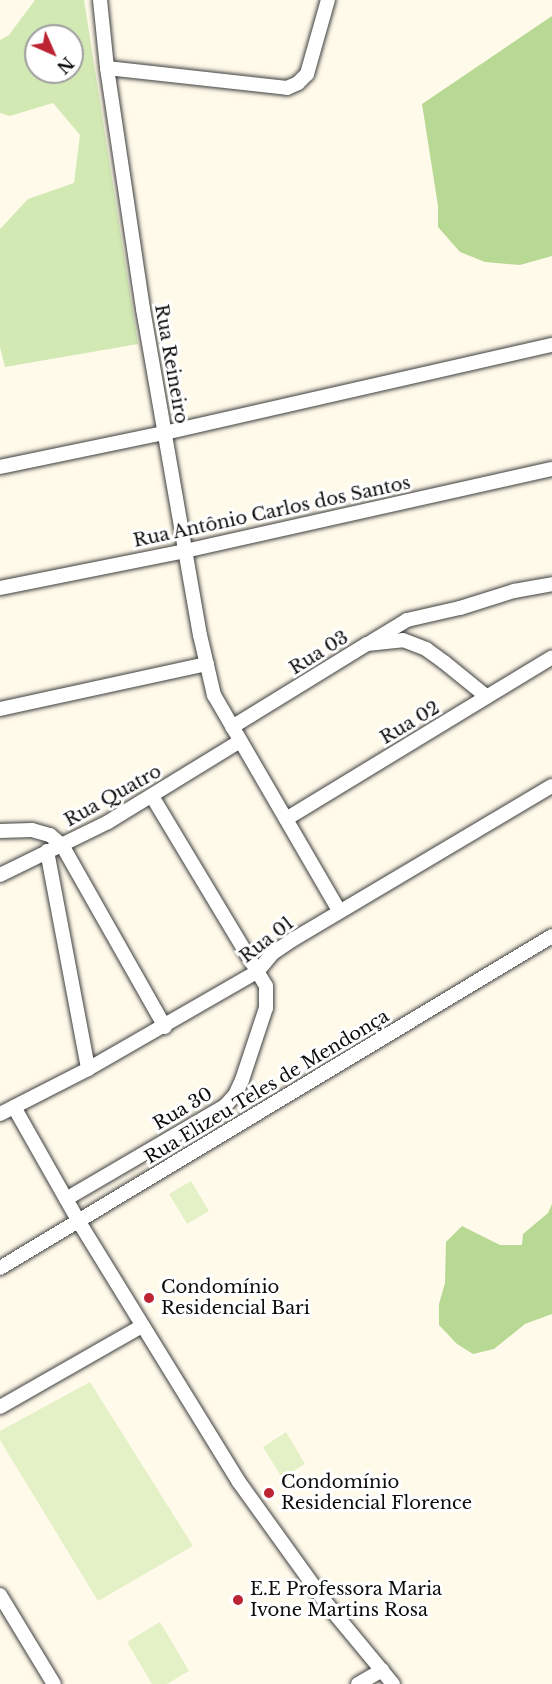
<!DOCTYPE html>
<meta charset="utf-8">
<style>
body{margin:0}
#map{position:relative;width:552px;height:1684px;overflow:hidden;background:#fffaea;font-family:"Libre Baskerville",serif}
div>[style]{position:absolute}
.green>*{inset:0;background:#d2e9b4}
.forest>*{inset:0;background:#b7d994}
.pitch>*{inset:0;background:#e4f0c6}
.roads{filter:drop-shadow(0 0 2px #3f3f3f) drop-shadow(0 0 2px #3f3f3f)}
.minor>*{height:14px;margin:-7px;padding:0 7px;transform-origin:7px;border-radius:7px;background:#fff}
.dots>*{width:16px;height:16px;translate:-50% -50%;box-sizing:border-box;border:3px solid #fff;border-radius:50%}
span{translate:-50% -50%;white-space:nowrap;text-align:center;line-height:1.15;-webkit-text-stroke:6px #fff;paint-order:stroke}
.street-label{font-size:18px;color:#0c0c0c}
.poi-label{font-size:18px;color:#0c0c0c}
.left{translate:0 -50%;text-align:left}
.north{position:absolute;left:24px;top:24px;width:60px;height:60px;box-sizing:border-box;background:#fff;border:2px solid #9e9e9e;border-radius:50%;rotate:135deg;font-size:16px;font-weight:700;line-height:24px;text-align:center;color:#0c0c0c}
.north::after{content:'';display:block;margin:auto;width:21px;height:27px;background:#bc2333;clip-path:polygon(50% 0,100% 100%,50% 72%,0 100%)}
</style>
<div id="map">
<div class="green">
<i style="clip-path:polygon(evenodd,35px 0,84px 0,138px 344px,5px 367px,0 347px,0 229px,28px 199px,74px 183px,80px 135px,53px 103px,10px 116px,0 113px,0 40px,9px 35px,35px 0,36px 36px,72px 36px,72px 72px,36px 72px,36px 36px)"></i>
</div>
<div class="forest">
<i style="clip-path:polygon(552px 16px,552px 256px,520px 265px,485px 262px,460px 252px,438px 227px,438px 206px,422px 104px)"></i>
<i style="clip-path:polygon(552px 1204px,552px 1314px,525px 1324px,494px 1349px,473px 1354px,457px 1344px,439px 1325px,439px 1304px,445px 1283px,446px 1242px,462px 1226px,500px 1245px,522px 1245px,523px 1234px,548px 1213px)"></i>
</div>
<div class="pitch">
<i style="clip-path:polygon(191px 1181px,209px 1211px,187px 1224px,169px 1194px)"></i>
<i style="clip-path:polygon(90px 1382px,193px 1546px,98px 1601px,0 1440px,0 1431px)"></i>
<i style="clip-path:polygon(286px 1432px,305px 1464px,282px 1478px,263px 1447px)"></i>
<i style="clip-path:polygon(160px 1622px,189px 1671px,167px 1684px,152px 1684px,127px 1642px)"></i>
</div>
<div class="roads">
<div class="minor">
<i style="left:100px;top:0;width:68px;rotate:84.1deg"></i>
<i style="left:107px;top:68px;width:244px;rotate:81.5deg"></i>
<i style="left:143px;top:309px;width:331px;rotate:80.1deg"></i>
<i style="left:200px;top:635px;width:62px;rotate:76.9deg"></i>
<i style="left:214px;top:695px;width:250px;rotate:59.9deg"></i>
<i style="left:107px;top:68px;width:181px;rotate:6.3deg"></i>
<i style="left:287px;top:88px;width:12px;rotate:-24deg"></i>
<i style="left:298px;top:83px;width:13px;rotate:-45deg"></i>
<i style="left:307px;top:74px;width:77px;rotate:-74.2deg"></i>
<i style="left:0;top:467px;width:167px;rotate:-11.7deg"></i>
<i style="left:164px;top:433px;width:398px;rotate:-12.8deg"></i>
<i style="left:0;top:588px;width:189px;rotate:-11.3deg"></i>
<i style="left:185px;top:551px;width:376px;rotate:-12.6deg"></i>
<i style="left:371px;top:642px;width:42px;rotate:-31.4deg"></i>
<i style="left:407px;top:620px;width:54px;rotate:-12.8deg"></i>
<i style="left:460px;top:608px;width:57px;rotate:-17.5deg"></i>
<i style="left:514px;top:591px;width:39px;rotate:-10deg"></i>
<i style="left:0;top:709px;width:212px;rotate:-12.3deg"></i>
<i style="left:232px;top:727px;width:158px;rotate:-31.6deg"></i>
<i style="left:367px;top:644px;width:36px;rotate:-6deg"></i>
<i style="left:403px;top:640px;width:25px;rotate:21deg"></i>
<i style="left:426px;top:649px;width:22px;rotate:36deg"></i>
<i style="left:444px;top:662px;width:55px;rotate:39.1deg"></i>
<i style="left:286px;top:819px;width:311px;rotate:-31.3deg"></i>
<i style="left:0;top:831px;width:32px;rotate:-2deg"></i>
<i style="left:32px;top:830px;width:19px;rotate:16deg"></i>
<i style="left:50px;top:835px;width:16px;rotate:40deg"></i>
<i style="left:62px;top:845px;width:209px;rotate:60.5deg"></i>
<i style="left:47px;top:851px;width:222px;rotate:79.3deg"></i>
<i style="left:0;top:875px;width:120px;rotate:-26.1deg"></i>
<i style="left:108px;top:822px;width:155px;rotate:-31.5deg"></i>
<i style="left:14px;top:1107px;width:132px;rotate:60.5deg"></i>
<i style="left:79px;top:1222px;width:305px;rotate:58.4deg"></i>
<i style="left:239px;top:1482px;width:149px;rotate:54.3deg"></i>
<i style="left:326px;top:1603px;width:105px;rotate:50.4deg"></i>
<i style="left:0;top:1114px;width:99px;rotate:-27.1deg"></i>
<i style="left:88px;top:1069px;width:195px;rotate:-29.9deg"></i>
<i style="left:257px;top:972px;width:25px;rotate:-50deg"></i>
<i style="left:273px;top:953px;width:25px;rotate:-34deg"></i>
<i style="left:294px;top:939px;width:300px;rotate:-30.7deg"></i>
<i style="left:66px;top:1199px;width:184px;rotate:-30.3deg"></i>
<i style="left:225px;top:1106px;width:15px;rotate:-48deg"></i>
<i style="left:235px;top:1095px;width:17px;rotate:-65deg"></i>
<i style="left:242px;top:1080px;width:76px;rotate:-71.6deg"></i>
<i style="left:266px;top:1008px;width:22px;rotate:-90deg"></i>
<i style="left:266px;top:986px;width:222px;rotate:-121deg"></i>
<i style="left:0;top:1268px;width:644px;rotate:-31.02deg"></i>
<i style="left:0;top:1407px;width:163px;rotate:-29.7deg"></i>
<i style="left:0;top:1595px;width:104px;rotate:58.8deg"></i>
<i style="left:358px;top:1684px;width:28px;rotate:-30deg"></i>
</div>
</div>
<div class="dots">
<i style="left:149px;top:1298px;background:#bc2333"></i>
<i style="left:269px;top:1493px;background:#bc2333"></i>
<i style="left:238px;top:1600px;background:#bc2333"></i>
</div>
<div class="street-label">
<span style="left:171px;top:364px;rotate:80deg">Rua Reineiro</span>
<span style="left:272px;top:512px;rotate:-12deg">Rua Antônio Carlos dos Santos</span>
<span style="left:319px;top:653px;rotate:-32deg">Rua 03</span>
<span style="left:410px;top:723px;rotate:-31deg">Rua 02</span>
<span style="left:113px;top:796px;rotate:-29deg">Rua Quatro</span>
<span style="left:267px;top:940px;rotate:-38deg">Rua 01</span>
<span style="left:267px;top:1087px;rotate:-31deg">Rua Elizeu Teles de Mendonça</span>
<span style="left:183px;top:1109px;rotate:-31deg">Rua 30</span>
</div>
<div class="poi-label">
<span class="left" style="left:161px;top:1298px">Condomínio<br>Residencial Bari</span>
<span class="left" style="left:281px;top:1493px">Condomínio<br>Residencial Florence</span>
<span class="left" style="left:250px;top:1600px">E.E Professora Maria<br>Ivone Martins Rosa</span>
</div>
<div class="north">N</div>
</div>
